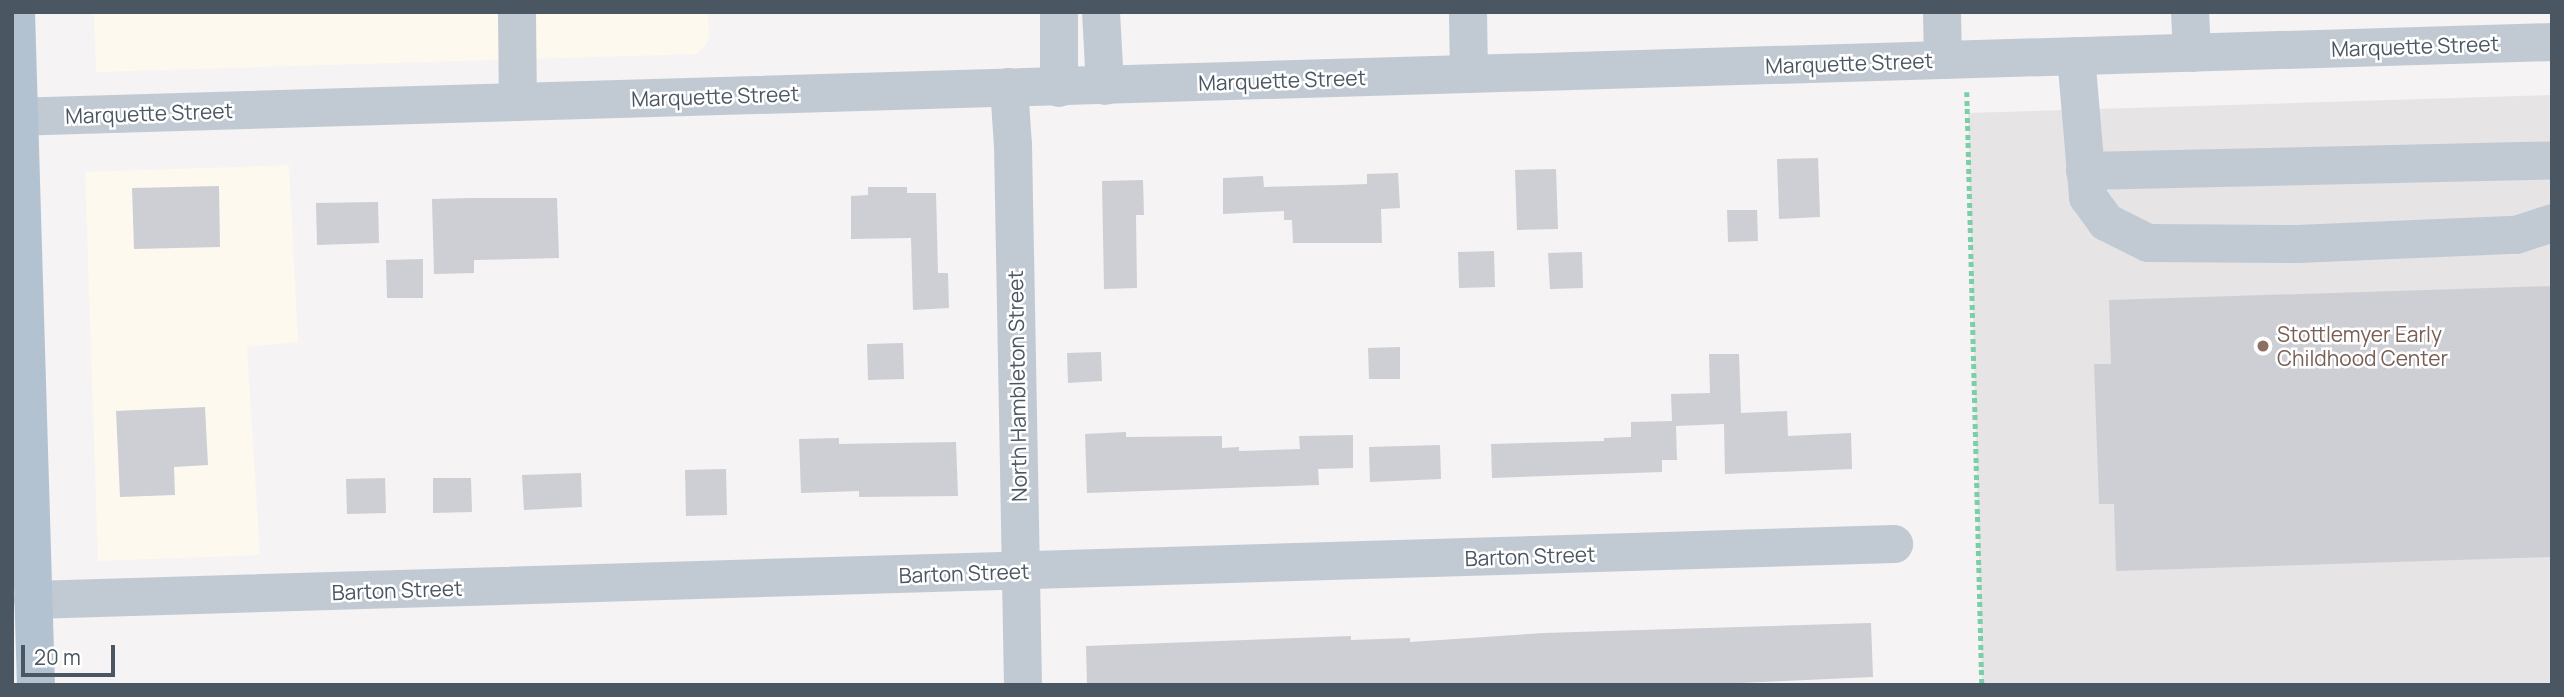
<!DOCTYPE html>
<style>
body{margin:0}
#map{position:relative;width:2564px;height:697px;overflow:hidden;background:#f5f3f3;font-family:Manrope,sans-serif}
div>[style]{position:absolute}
.commercial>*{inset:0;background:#fdf9ef}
.education>*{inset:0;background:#e6e4e5}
.building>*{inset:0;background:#cdcfd5}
.path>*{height:4.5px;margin-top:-2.25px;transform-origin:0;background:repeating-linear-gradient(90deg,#7ad0a6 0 5px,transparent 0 8.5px)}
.minor>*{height:38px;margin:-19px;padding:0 19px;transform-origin:19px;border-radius:19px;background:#c1cad2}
.major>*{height:38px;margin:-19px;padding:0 19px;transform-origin:19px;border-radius:19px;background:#b3c2d1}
.dots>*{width:19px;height:19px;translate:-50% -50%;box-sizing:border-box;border:4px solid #fff;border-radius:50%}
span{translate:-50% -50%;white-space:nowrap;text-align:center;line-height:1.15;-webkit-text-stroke:5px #fff;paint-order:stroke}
.street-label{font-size:21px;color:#4a5661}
.education-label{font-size:21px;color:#785e54}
.left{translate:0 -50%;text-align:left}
.frame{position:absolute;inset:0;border:14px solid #4a5661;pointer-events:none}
.scale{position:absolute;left:21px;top:645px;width:94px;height:32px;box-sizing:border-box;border:4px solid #4a5661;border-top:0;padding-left:9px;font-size:21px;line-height:24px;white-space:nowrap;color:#4a5661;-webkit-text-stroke:5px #fff;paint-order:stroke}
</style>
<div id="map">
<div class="commercial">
<i style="clip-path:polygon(94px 12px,708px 12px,709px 40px,697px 54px,96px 72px)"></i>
<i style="clip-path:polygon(289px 165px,298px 342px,247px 347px,260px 555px,98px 561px,85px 172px)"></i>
</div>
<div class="education">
<i style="clip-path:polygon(2552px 95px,2552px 685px,1982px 685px,1968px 113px)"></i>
</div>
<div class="building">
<i style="clip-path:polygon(1818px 158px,1820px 217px,1779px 219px,1777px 159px)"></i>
<i style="clip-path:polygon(1556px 169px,1558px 229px,1517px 230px,1515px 170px)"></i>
<i style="clip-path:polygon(1398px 173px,1400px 208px,1381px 209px,1382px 243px,1293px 243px,1292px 220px,1284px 220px,1284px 211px,1223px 214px,1223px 178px,1263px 176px,1264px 187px,1340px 185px,1367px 184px,1367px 174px)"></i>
<i style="clip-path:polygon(1143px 180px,1144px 215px,1136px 215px,1137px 288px,1104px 289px,1102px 181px)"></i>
<i style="clip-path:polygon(219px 186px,220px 247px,134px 249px,132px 188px)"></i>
<i style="clip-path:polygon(868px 187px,907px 187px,907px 193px,936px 193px,938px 273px,948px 273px,949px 308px,913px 310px,911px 238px,851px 239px,851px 196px,868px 195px)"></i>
<i style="clip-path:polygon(472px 198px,557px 198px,559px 258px,474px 260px,474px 273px,434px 274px,432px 199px)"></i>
<i style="clip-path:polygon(378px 202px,379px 243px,317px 245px,316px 203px)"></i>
<i style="clip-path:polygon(1727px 210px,1757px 210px,1758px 241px,1728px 242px)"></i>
<i style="clip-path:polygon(1494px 251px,1495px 287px,1459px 288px,1458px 252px)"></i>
<i style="clip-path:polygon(1582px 252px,1583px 288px,1550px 289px,1548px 253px)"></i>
<i style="clip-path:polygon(423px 259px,423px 298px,387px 298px,386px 260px)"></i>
<i style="clip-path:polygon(2552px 286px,2552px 557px,2116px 571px,2114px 504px,2099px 504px,2094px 364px,2111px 364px,2109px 300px)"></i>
<i style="clip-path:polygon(903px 343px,904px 379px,868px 380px,867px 344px)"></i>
<i style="clip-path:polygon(1400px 347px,1400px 379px,1369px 379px,1368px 348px)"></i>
<i style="clip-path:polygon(1101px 352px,1102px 381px,1068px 383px,1067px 353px)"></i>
<i style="clip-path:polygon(1709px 354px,1739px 354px,1741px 413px,1787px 411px,1788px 436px,1851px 433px,1852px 469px,1725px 474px,1724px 424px,1676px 426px,1677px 460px,1662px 460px,1662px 472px,1492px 478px,1491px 444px,1604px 441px,1604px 438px,1631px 437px,1631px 422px,1672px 421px,1671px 394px,1710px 393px)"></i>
<i style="clip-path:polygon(205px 407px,208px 465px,174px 467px,175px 495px,120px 497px,116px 411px)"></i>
<i style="clip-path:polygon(1126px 432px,1126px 437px,1222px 436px,1222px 448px,1239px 447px,1239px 451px,1300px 449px,1299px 436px,1353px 435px,1353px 468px,1318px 469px,1319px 485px,1087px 493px,1085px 434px)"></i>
<i style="clip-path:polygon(839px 438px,839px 444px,956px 442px,958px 496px,859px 497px,859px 491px,801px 493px,799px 439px)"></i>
<i style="clip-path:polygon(1440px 445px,1441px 479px,1370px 482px,1369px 447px)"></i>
<i style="clip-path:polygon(726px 469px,727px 515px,686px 516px,685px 470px)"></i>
<i style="clip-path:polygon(581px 473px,582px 507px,524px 510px,522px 475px)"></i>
<i style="clip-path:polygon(385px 478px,386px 513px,347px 514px,346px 479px)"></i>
<i style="clip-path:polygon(433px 478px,471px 478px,472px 512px,433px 513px)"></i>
<i style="clip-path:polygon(1871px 623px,1873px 677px,1693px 685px,1087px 685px,1086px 646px,1351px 636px,1351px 640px,1410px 638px,1410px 642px,1544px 633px)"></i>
</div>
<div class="path">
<i style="left:1967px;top:92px;width:593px;rotate:88.55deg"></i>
</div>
<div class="minor">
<i style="left:517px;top:12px;width:90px;rotate:89.4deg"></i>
<i style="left:1059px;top:12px;width:76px;rotate:90deg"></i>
<i style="left:1101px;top:12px;width:74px;rotate:86.9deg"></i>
<i style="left:1468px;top:12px;width:62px;rotate:89.1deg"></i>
<i style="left:1942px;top:12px;width:48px;rotate:88.8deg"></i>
<i style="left:2190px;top:12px;width:41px;rotate:87.2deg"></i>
<i style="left:2076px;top:56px;width:142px;rotate:85.1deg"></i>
<i style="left:2088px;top:197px;width:31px;rotate:54deg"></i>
<i style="left:2106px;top:222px;width:47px;rotate:26.6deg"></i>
<i style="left:2148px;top:243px;width:149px;rotate:0.4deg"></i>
<i style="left:2297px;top:244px;width:219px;rotate:-2.4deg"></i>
<i style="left:2516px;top:235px;width:38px;rotate:-18deg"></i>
<i style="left:1009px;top:87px;width:58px;rotate:86.1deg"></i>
<i style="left:1013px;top:145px;width:540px;rotate:88.94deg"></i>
<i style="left:12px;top:117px;width:2541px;rotate:-1.69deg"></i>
<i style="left:2085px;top:171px;width:467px;rotate:-1.3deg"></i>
<i style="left:33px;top:600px;width:1862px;rotate:-1.72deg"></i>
</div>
<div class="major">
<i style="left:16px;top:12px;width:673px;rotate:88.3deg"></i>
</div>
<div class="dots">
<i style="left:2263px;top:346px;background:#8d6e63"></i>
</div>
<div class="street-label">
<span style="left:2415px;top:46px;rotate:-2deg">Marquette Street</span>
<span style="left:1849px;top:63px;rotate:-2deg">Marquette Street</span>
<span style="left:1282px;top:80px;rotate:-2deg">Marquette Street</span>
<span style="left:715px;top:96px;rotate:-2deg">Marquette Street</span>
<span style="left:149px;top:113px;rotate:-2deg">Marquette Street</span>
<span style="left:1017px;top:386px;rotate:-91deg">North Hambleton Street</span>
<span style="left:1530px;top:556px;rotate:-2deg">Barton Street</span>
<span style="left:964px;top:573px;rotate:-2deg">Barton Street</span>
<span style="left:397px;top:590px;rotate:-2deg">Barton Street</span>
</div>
<div class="education-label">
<span class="left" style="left:2277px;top:346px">Stottlemyer Early<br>Childhood Center</span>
</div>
<div class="frame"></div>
<div class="scale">20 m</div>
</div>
